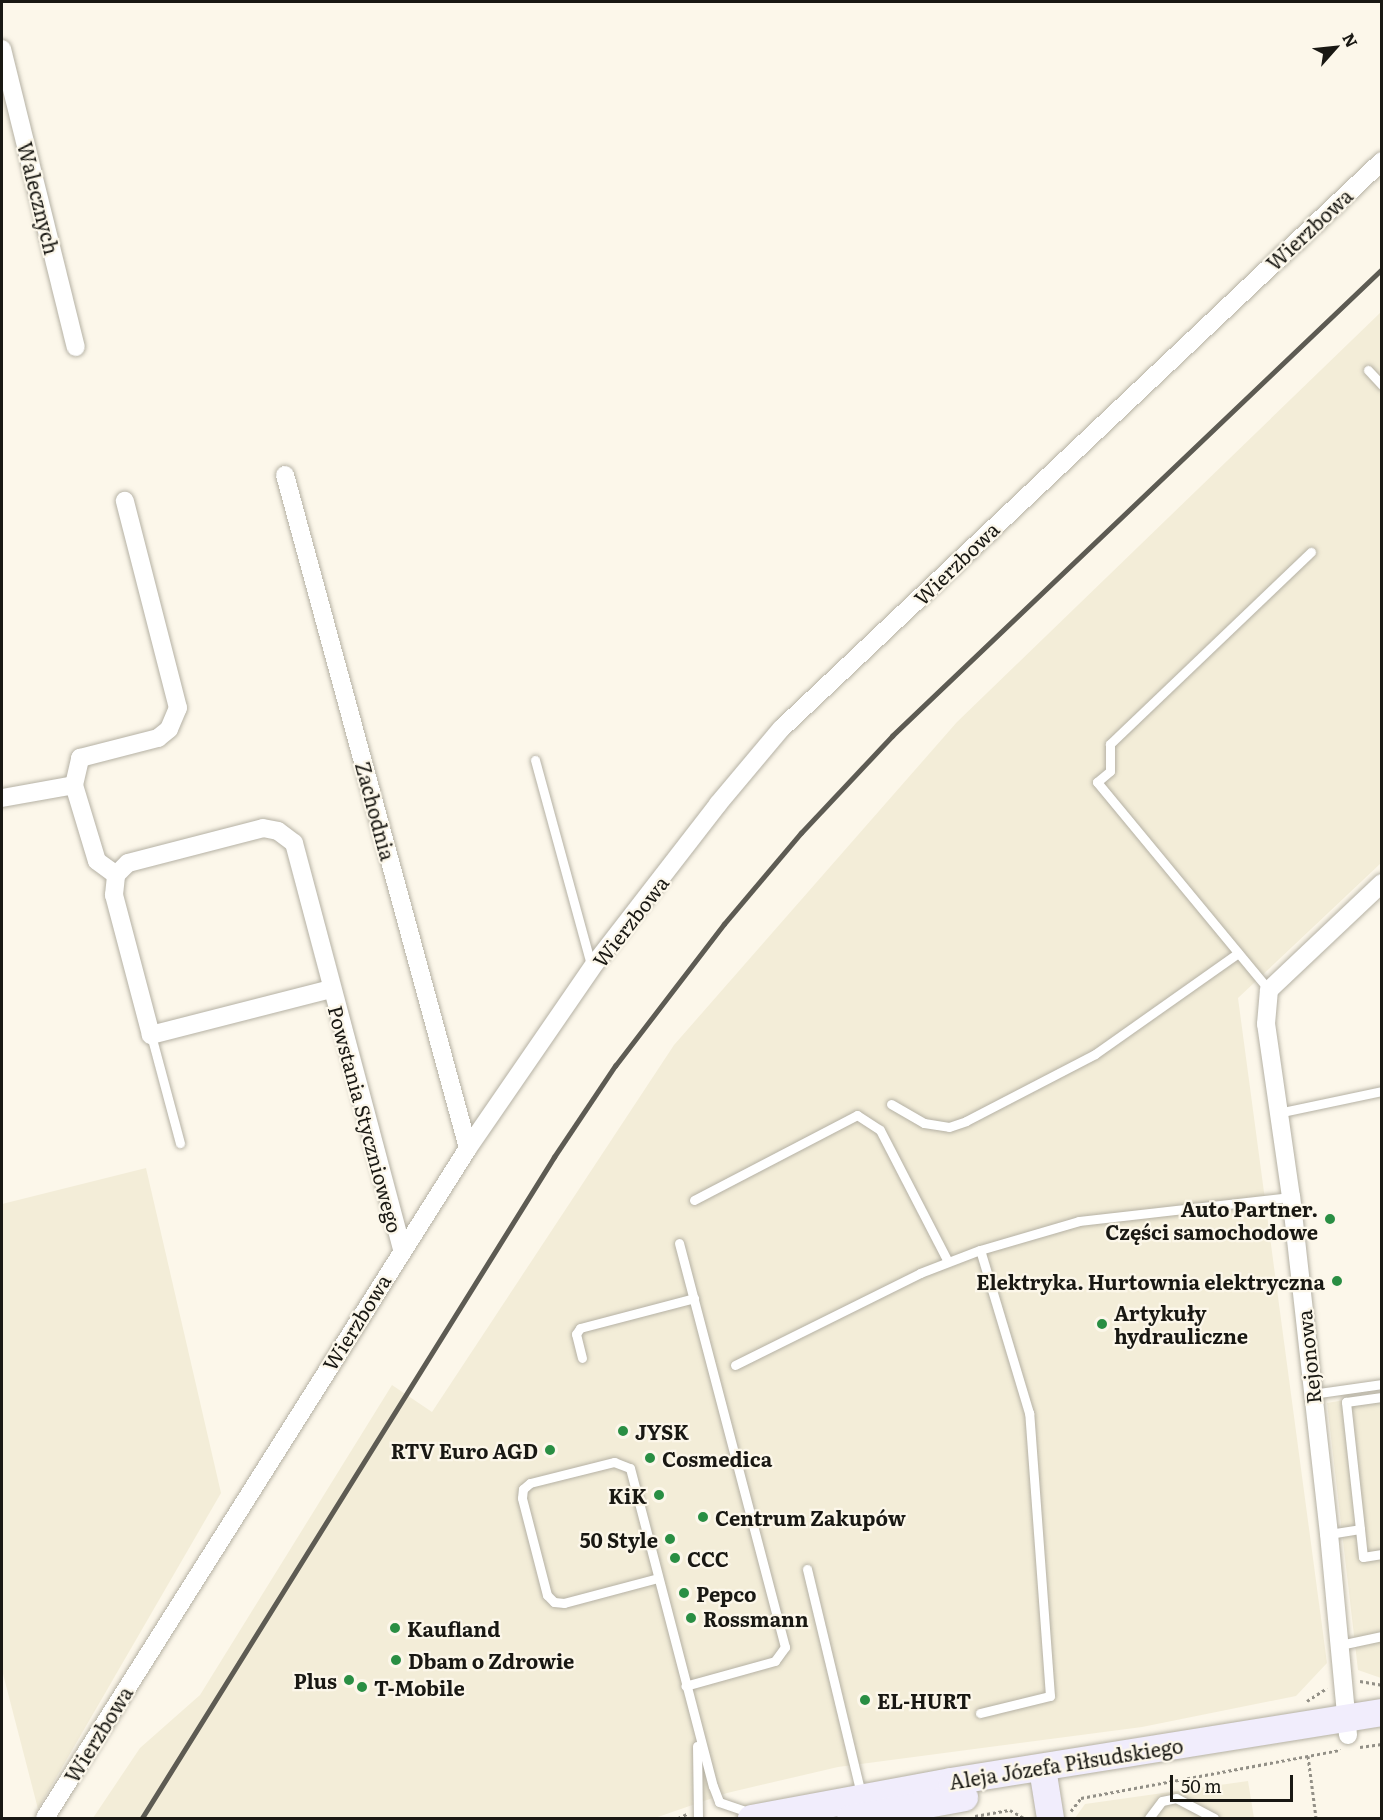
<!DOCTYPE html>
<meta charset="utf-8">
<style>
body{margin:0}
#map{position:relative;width:1383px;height:1820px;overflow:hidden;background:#fcf7ea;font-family:Literata,serif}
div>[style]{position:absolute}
.built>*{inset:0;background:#f3edd8}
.path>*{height:3px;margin-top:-1.5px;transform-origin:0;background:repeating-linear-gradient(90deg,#939087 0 3px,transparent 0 6px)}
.roads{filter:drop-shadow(0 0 2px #b5b1a4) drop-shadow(0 0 2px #b5b1a4)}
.lane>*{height:9px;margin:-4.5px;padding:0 4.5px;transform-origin:4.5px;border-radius:4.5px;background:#fff}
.street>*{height:18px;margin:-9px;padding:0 9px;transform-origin:9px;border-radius:9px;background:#fff}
.secondary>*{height:27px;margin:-13.5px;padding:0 13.5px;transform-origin:13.5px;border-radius:13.5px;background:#f1edfc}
.rail>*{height:4.5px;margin:-2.25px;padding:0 2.25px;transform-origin:2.25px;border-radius:2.25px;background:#5d5b53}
.dots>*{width:16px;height:16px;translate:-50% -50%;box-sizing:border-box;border:3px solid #fcf7ea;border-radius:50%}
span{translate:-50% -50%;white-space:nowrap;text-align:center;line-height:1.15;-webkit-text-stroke:4.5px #fcf7ea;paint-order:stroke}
.street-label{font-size:20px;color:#191813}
.poi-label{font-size:20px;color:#191813;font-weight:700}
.right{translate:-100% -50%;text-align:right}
.left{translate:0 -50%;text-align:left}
.frame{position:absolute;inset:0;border:3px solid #191813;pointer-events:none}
.north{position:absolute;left:1305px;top:18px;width:60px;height:60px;-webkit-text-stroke:4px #fcf7ea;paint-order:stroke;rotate:63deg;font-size:16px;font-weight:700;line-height:24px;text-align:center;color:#191813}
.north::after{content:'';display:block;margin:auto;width:21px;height:27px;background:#191813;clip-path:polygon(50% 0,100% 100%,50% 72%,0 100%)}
.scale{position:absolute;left:1170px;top:1775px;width:123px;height:27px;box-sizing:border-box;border:3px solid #191813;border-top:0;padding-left:8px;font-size:18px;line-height:21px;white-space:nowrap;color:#191813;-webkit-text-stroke:4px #fcf7ea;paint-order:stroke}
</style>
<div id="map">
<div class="built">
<i style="clip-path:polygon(1381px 312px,1381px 863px,1238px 998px,1327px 1663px,1296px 1696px,1142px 1727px,838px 1767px,727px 1793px,655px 1818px,93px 1818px,140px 1748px,200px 1695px,392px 1385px,432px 1412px,674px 1045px,957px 722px)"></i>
<i style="clip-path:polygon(146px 1168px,221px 1493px,38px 1809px,2px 1670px,2px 1204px)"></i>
<i style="clip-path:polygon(1381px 1394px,1381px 1678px,1358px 1670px,1327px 1403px)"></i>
<i style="clip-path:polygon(1248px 1781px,1254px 1818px,1075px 1818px,1085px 1804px)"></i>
</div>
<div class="path">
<i style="left:1360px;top:1681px;width:22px;rotate:10deg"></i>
<i style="left:1307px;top:1701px;width:24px;rotate:-33deg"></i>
<i style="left:1360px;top:1747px;width:22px;rotate:-8deg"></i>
<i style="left:1308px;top:1756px;width:63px;rotate:82.6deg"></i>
<i style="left:1071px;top:1811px;width:16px;rotate:-52deg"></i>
<i style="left:1081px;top:1798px;width:264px;rotate:-10.5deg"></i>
<i style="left:975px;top:1816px;width:36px;rotate:-10deg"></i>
<i style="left:1010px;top:1810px;width:16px;rotate:30deg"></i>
<i style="left:678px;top:1818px;width:10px;rotate:-24deg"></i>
</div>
<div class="roads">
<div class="lane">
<i style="left:1368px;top:370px;width:21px;rotate:47deg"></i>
<i style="left:535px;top:760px;width:216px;rotate:74.7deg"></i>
<i style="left:1269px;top:990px;width:270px;rotate:-129.6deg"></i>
<i style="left:1097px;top:782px;width:17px;rotate:-40deg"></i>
<i style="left:1110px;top:771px;width:27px;rotate:-90deg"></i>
<i style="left:1110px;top:744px;width:278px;rotate:-43.7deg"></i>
<i style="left:151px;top:1035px;width:112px;rotate:75deg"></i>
<i style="left:891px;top:1104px;width:38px;rotate:30deg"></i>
<i style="left:924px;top:1123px;width:25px;rotate:9deg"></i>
<i style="left:949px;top:1127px;width:18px;rotate:-19deg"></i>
<i style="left:966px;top:1121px;width:145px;rotate:-27.4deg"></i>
<i style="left:1095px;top:1054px;width:175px;rotate:-35.2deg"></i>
<i style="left:1278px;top:1113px;width:106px;rotate:-11.9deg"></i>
<i style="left:694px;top:1200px;width:184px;rotate:-27.5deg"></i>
<i style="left:857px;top:1115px;width:27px;rotate:33deg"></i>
<i style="left:880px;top:1130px;width:148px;rotate:62.7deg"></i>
<i style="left:679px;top:1243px;width:418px;rotate:75.3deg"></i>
<i style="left:785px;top:1647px;width:17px;rotate:126deg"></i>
<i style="left:775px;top:1661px;width:93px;rotate:164.5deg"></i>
<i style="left:582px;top:1358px;width:25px;rotate:-104deg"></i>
<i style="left:576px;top:1334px;width:7px;rotate:-56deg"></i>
<i style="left:580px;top:1328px;width:118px;rotate:-14.7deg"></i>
<i style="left:735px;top:1365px;width:207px;rotate:-26.4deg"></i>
<i style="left:920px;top:1273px;width:64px;rotate:-21deg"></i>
<i style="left:980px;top:1250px;width:103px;rotate:-16.3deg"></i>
<i style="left:1079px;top:1221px;width:213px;rotate:-6.5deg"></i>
<i style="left:1312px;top:1394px;width:71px;rotate:-8.1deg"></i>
<i style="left:1360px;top:1529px;width:128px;rotate:-96.3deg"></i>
<i style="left:1346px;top:1402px;width:36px;rotate:-8deg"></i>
<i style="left:1329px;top:1534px;width:31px;rotate:-9deg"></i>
<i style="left:1360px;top:1529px;width:28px;rotate:84deg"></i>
<i style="left:1363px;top:1557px;width:19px;rotate:-9deg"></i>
<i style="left:807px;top:1569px;width:231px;rotate:76.5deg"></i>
<i style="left:658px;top:1578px;width:97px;rotate:165.1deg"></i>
<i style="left:564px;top:1603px;width:10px;rotate:-174deg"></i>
<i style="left:554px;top:1602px;width:10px;rotate:-135deg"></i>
<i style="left:547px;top:1595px;width:100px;rotate:-104.5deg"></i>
<i style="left:522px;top:1498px;width:9px;rotate:-84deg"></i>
<i style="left:523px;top:1489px;width:9px;rotate:-41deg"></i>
<i style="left:530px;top:1483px;width:87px;rotate:-14deg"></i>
<i style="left:614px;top:1462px;width:17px;rotate:21deg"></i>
<i style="left:630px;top:1468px;width:329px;rotate:75.4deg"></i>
<i style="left:713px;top:1786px;width:17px;rotate:69deg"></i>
<i style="left:719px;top:1802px;width:34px;rotate:19deg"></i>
<i style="left:1340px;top:1645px;width:43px;rotate:-12.1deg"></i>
<i style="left:980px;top:1713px;width:72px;rotate:-13.7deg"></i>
<i style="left:1050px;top:1696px;width:284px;rotate:-94.2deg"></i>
<i style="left:1029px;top:1413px;width:170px;rotate:-106.7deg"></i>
<i style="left:697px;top:1746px;width:72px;rotate:89.2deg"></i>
<i style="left:1149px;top:1818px;width:21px;rotate:-53deg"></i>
<i style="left:1162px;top:1801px;width:14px;rotate:-12deg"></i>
<i style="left:1176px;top:1798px;width:43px;rotate:27.8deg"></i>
</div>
<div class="street">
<i style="left:2px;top:49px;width:307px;rotate:76.1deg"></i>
<i style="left:285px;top:475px;width:697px;rotate:74.79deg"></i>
<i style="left:74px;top:785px;width:28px;rotate:-77deg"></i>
<i style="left:80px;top:758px;width:81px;rotate:-14.4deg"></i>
<i style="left:158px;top:738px;width:14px;rotate:-39deg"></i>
<i style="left:169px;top:729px;width:23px;rotate:-67deg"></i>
<i style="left:178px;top:708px;width:214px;rotate:-104.4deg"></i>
<i style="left:2px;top:798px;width:73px;rotate:-10.2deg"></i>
<i style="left:74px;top:785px;width:79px;rotate:73.2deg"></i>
<i style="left:97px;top:861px;width:24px;rotate:36deg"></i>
<i style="left:331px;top:989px;width:186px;rotate:165.7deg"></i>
<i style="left:151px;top:1035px;width:145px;rotate:-104.8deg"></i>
<i style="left:114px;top:895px;width:20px;rotate:-84deg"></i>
<i style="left:116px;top:875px;width:17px;rotate:-45deg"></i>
<i style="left:128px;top:863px;width:139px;rotate:-14.5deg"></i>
<i style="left:263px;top:828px;width:15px;rotate:11deg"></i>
<i style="left:278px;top:831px;width:20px;rotate:37deg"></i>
<i style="left:294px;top:843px;width:420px;rotate:75.1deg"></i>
<i style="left:1348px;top:1735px;width:202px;rotate:-95.4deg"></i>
<i style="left:1329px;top:1534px;width:339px;rotate:-96.4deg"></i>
<i style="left:1291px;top:1197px;width:175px;rotate:-98.2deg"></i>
<i style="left:1266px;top:1024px;width:34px;rotate:-85deg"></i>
<i style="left:1269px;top:990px;width:156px;rotate:-43.4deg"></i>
<i style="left:45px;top:1818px;width:792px;rotate:-57.73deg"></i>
<i style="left:468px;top:1148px;width:226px;rotate:-55.5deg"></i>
<i style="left:596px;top:962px;width:200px;rotate:-52.3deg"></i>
<i style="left:718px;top:804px;width:98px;rotate:-50deg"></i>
<i style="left:781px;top:729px;width:827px;rotate:-43.38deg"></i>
</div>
<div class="secondary">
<i style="left:1042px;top:1768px;width:51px;rotate:80.9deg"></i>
<i style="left:751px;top:1818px;width:203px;rotate:-10.5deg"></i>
<i style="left:951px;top:1781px;width:436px;rotate:-9.1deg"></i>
<i style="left:850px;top:1818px;width:116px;rotate:-10.4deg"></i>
</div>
</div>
<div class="rail">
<i style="left:142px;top:1818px;width:779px;rotate:-58.06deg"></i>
<i style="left:554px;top:1157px;width:110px;rotate:-56.2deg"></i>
<i style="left:615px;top:1066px;width:179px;rotate:-52.5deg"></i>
<i style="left:724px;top:924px;width:119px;rotate:-49.8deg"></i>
<i style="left:801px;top:833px;width:133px;rotate:-46.8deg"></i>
<i style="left:892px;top:736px;width:677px;rotate:-43.62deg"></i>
</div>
<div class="dots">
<i style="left:1330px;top:1219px;background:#298e43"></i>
<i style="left:1337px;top:1281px;background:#298e43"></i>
<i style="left:1102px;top:1324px;background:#298e43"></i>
<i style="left:623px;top:1431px;background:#298e43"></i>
<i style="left:550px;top:1450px;background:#298e43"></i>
<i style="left:650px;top:1458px;background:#298e43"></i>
<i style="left:659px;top:1495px;background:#298e43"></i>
<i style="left:703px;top:1517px;background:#298e43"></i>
<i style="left:670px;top:1539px;background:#298e43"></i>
<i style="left:675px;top:1558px;background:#298e43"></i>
<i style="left:684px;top:1593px;background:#298e43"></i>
<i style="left:691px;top:1618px;background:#298e43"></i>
<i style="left:395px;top:1628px;background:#298e43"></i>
<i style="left:396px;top:1660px;background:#298e43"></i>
<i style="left:349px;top:1680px;background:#298e43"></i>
<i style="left:362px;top:1687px;background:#298e43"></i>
<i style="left:865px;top:1700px;background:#298e43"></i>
</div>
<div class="street-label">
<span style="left:39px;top:198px;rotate:76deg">Walecznych</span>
<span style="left:1309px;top:229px;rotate:-43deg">Wierzbowa</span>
<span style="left:956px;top:563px;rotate:-44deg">Wierzbowa</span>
<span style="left:376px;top:811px;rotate:75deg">Zachodnia</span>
<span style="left:630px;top:921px;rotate:-52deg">Wierzbowa</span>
<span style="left:366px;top:1119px;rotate:75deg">Powstania Styczniowego</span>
<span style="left:356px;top:1322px;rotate:-58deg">Wierzbowa</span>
<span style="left:1308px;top:1357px;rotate:-96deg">Rejonowa</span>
<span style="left:98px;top:1734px;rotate:-58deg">Wierzbowa</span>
<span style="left:1066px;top:1763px;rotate:-9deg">Aleja Józefa Piłsudskiego</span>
</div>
<div class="poi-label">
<span class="right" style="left:1318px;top:1220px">Auto Partner.<br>Części samochodowe</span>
<span class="right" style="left:1325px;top:1281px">Elektryka. Hurtownia elektryczna</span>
<span class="left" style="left:1114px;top:1324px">Artykuły<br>hydrauliczne</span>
<span class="left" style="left:635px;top:1431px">JYSK</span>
<span class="right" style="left:538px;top:1450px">RTV Euro AGD</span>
<span class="left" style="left:662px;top:1458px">Cosmedica</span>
<span class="right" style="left:647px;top:1495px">KiK</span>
<span class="left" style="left:715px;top:1517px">Centrum Zakupów</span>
<span class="right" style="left:658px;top:1539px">50 Style</span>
<span class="left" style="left:687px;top:1558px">CCC</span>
<span class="left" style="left:696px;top:1593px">Pepco</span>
<span class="left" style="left:703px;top:1618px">Rossmann</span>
<span class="left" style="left:407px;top:1628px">Kaufland</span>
<span class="left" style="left:408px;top:1660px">Dbam o Zdrowie</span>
<span class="right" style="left:337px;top:1680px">Plus</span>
<span class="left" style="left:374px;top:1687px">T-Mobile</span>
<span class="left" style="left:877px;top:1700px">EL-HURT</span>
</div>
<div class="frame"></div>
<div class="north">N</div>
<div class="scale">50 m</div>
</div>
